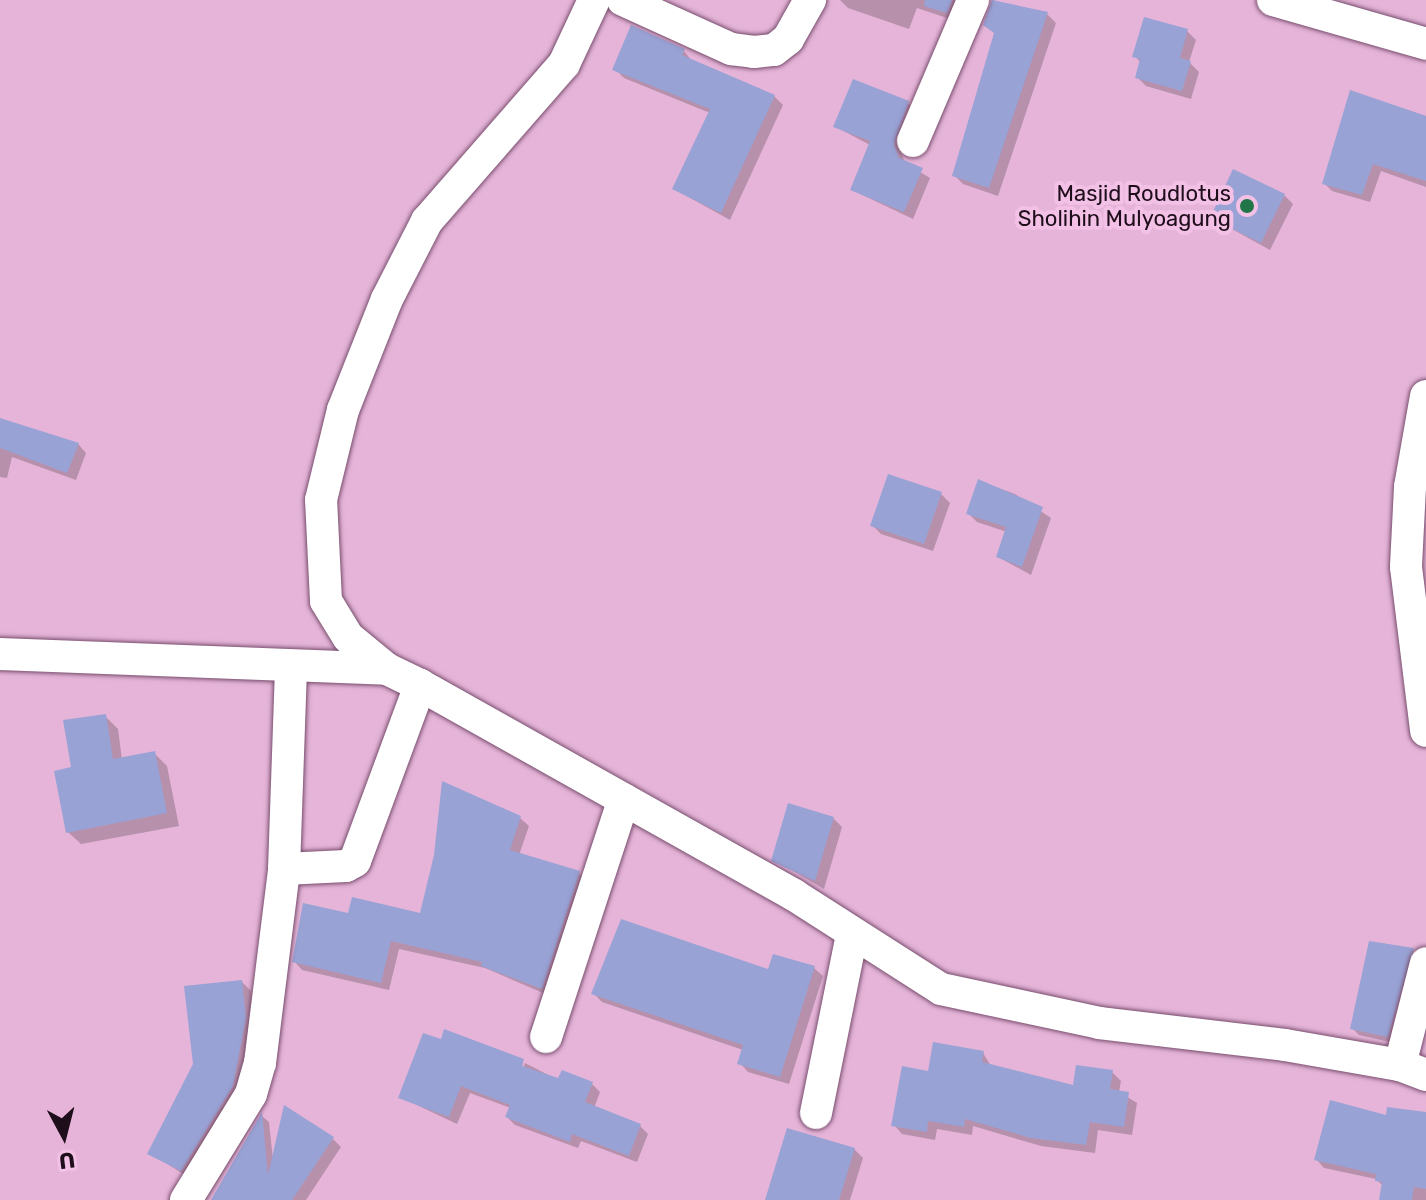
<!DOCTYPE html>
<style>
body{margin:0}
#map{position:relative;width:1426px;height:1200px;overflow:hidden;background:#e5b4d8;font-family:Rubik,sans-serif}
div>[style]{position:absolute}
.shadow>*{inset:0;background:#0003}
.building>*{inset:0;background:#99a2d5}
.roads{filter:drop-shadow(0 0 2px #784e6e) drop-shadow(0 0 2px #784e6e)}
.minor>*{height:32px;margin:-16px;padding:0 16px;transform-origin:16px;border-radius:16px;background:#fff}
.dots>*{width:22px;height:22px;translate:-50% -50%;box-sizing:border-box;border:4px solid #f2c1e5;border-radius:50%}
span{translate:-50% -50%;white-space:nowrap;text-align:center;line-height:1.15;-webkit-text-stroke:8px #f2c1e5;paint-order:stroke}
.poi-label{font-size:22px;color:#1e0d1a}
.right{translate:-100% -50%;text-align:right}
.north{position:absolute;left:24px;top:1096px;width:80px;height:80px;-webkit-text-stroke:6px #f2c1e5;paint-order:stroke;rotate:173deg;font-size:22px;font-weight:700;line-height:32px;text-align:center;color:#1e0d1a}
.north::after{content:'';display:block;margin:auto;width:28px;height:36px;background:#1e0d1a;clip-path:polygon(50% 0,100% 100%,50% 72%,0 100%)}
</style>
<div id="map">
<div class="shadow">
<i style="clip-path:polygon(840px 0,968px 0,956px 21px,917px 8px,909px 29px,848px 8px)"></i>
<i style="clip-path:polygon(992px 0,1047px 14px,1056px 23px,998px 196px,963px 184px,954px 175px,996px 35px,985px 24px)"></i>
<i style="clip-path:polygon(1187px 31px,1196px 40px,1189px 62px,1199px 72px,1191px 99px,1146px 86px,1137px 77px,1141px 63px,1135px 56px)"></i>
<i style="clip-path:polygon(684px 51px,692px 61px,774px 96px,783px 105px,730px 220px,674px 189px,710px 113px,624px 78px,615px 69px)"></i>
<i style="clip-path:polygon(1352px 92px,1426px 116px,1426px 187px,1381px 171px,1370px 202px,1332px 191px,1324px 183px)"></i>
<i style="clip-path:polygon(908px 103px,917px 111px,902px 154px,905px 163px,930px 178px,913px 219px,852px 190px,870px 145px,836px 127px)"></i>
<i style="clip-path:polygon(1284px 195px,1293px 204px,1270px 250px,1212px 218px)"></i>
<i style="clip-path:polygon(0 420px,78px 444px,86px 453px,76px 480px,12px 457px,7px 478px,0 477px)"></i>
<i style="clip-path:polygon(979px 481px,1015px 494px,1051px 518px,1031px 575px,998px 557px,1007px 532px,977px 522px,968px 513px)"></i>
<i style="clip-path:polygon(941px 494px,950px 503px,933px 551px,881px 534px,872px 525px)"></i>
<i style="clip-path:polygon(105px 716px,118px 729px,122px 760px,154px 753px,167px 766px,179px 826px,81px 844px,68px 832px,73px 769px)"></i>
<i style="clip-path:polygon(520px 818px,529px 826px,519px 855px,579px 873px,588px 881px,550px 996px,485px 968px,399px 949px,389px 990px,302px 970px,294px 961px,349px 916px,421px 916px)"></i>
<i style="clip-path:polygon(833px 818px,842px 827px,824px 889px,774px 860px)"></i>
<i style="clip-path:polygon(1412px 956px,1394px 1043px,1359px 1035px,1352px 1028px)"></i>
<i style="clip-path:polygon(814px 968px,823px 976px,789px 1084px,748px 1072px,740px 1063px,743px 1050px,602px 1002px,594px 994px)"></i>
<i style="clip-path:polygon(242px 982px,251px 991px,255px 1028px,242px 1096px,191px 1179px,150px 1153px)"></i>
<i style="clip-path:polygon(983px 1053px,991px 1066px,1075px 1087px,1112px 1072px,1121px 1081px,1119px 1092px,1137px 1103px,1132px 1135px,1098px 1130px,1095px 1153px,1041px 1146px,973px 1126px,972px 1135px,937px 1129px,935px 1140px,902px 1134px,894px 1125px,929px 1073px)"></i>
<i style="clip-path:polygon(523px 1061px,521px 1076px,525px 1063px,560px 1081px,592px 1084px,600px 1092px,594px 1108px,640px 1126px,648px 1134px,637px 1162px,581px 1141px,578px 1148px,515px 1125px,507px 1117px,511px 1108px,470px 1093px,457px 1124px,400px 1097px)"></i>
<i style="clip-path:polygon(1426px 1114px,1426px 1200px,1381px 1200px,1383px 1186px,1376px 1179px,1324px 1168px,1316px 1159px,1387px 1118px)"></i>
<i style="clip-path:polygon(262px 1116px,269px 1122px,273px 1160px,333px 1139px,341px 1147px,306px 1200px,215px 1200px)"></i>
<i style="clip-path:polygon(854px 1149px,863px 1158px,850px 1200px,770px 1200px)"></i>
</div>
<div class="building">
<i style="clip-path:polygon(925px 0,952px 0,947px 13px,924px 6px)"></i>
<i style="clip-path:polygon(992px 0,1048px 12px,989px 188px,952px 176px,994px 33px,983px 25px)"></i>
<i style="clip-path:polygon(1144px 17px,1188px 29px,1180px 58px,1191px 61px,1182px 91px,1135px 78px,1140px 59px,1132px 57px)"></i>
<i style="clip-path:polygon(631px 25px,685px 49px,682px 55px,775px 95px,721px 213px,672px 189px,710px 109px,612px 70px)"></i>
<i style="clip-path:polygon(853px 79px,909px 101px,894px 144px,899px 158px,923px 168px,904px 212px,850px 190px,870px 141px,833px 127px)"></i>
<i style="clip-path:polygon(1350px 90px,1426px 116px,1426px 181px,1373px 164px,1362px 195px,1322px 184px)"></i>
<i style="clip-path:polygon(1233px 169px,1285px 194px,1261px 243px,1210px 218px)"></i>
<i style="clip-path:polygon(0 418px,79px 443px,67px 473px,0 448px)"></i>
<i style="clip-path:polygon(888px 474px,942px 492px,924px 544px,870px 526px)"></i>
<i style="clip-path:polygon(978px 479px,1043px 507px,1022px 567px,996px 557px,1006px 527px,966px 514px)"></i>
<i style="clip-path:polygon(106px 714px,113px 759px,155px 751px,167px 813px,66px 833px,54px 771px,71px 767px,63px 720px)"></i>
<i style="clip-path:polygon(442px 781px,521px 816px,510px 850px,580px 871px,542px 989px,481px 966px,482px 962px,391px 941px,381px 983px,292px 962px,303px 903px,348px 913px,352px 897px,420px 913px,434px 855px)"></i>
<i style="clip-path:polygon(788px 803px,834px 817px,815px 881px,771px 861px)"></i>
<i style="clip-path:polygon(621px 919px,768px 969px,773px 954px,815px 966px,780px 1077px,737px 1064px,743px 1045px,591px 994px)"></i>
<i style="clip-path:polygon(1369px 941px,1414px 948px,1388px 1037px,1350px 1029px)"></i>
<i style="clip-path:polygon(242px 980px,246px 1018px,233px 1086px,181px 1171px,147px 1154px,193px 1064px,184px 986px)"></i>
<i style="clip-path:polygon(444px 1029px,524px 1059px,522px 1066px,558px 1078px,562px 1070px,593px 1082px,585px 1102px,641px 1124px,629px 1156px,572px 1134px,570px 1142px,505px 1117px,510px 1105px,461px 1086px,449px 1117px,398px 1098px,423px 1033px,441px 1039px)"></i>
<i style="clip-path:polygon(933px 1042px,984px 1051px,982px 1062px,1073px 1085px,1076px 1065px,1113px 1070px,1110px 1089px,1129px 1092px,1124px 1127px,1090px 1122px,1086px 1145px,1031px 1138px,965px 1119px,964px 1127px,928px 1121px,927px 1132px,891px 1126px,902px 1066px,928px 1071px)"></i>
<i style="clip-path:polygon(1330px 1100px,1386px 1115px,1387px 1107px,1426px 1112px,1426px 1189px,1414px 1187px,1412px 1200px,1379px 1200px,1382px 1182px,1375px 1181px,1376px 1174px,1314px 1160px)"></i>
<i style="clip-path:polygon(284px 1105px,334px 1137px,292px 1200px,211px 1200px,262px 1112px,268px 1175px)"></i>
<i style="clip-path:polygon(787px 1128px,855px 1148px,839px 1200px,765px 1200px)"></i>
</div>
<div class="roads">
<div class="minor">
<i style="left:623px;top:0;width:119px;rotate:24.4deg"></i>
<i style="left:731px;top:49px;width:23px;rotate:7deg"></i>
<i style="left:754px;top:52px;width:20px;rotate:-6deg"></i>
<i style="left:774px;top:50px;width:18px;rotate:-38deg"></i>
<i style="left:788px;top:39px;width:45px;rotate:-60.6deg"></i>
<i style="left:1273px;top:0;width:159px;rotate:16deg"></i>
<i style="left:913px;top:141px;width:153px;rotate:-66.9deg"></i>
<i style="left:1426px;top:396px;width:92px;rotate:100deg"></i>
<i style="left:1410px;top:487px;width:80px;rotate:92.9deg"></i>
<i style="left:1406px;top:567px;width:165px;rotate:83deg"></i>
<i style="left:0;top:654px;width:387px;rotate:2.2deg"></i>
<i style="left:420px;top:685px;width:37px;rotate:-154deg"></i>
<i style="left:387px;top:669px;width:50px;rotate:-140.6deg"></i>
<i style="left:348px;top:637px;width:42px;rotate:-121.4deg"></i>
<i style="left:326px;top:601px;width:101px;rotate:-92.8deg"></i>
<i style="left:321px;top:500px;width:93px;rotate:-76.3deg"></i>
<i style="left:343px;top:410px;width:119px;rotate:-68.4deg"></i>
<i style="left:387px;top:299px;width:88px;rotate:-62.9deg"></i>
<i style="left:427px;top:221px;width:208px;rotate:-48.9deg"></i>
<i style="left:564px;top:64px;width:71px;rotate:-64.9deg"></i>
<i style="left:284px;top:869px;width:201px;rotate:-88deg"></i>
<i style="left:546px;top:1037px;width:250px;rotate:-71.9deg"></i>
<i style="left:1400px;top:1065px;width:105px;rotate:-75.7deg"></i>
<i style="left:816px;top:1113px;width:183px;rotate:-78.6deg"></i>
<i style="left:186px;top:1200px;width:124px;rotate:-58.5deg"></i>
<i style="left:251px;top:1094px;width:32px;rotate:-74deg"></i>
<i style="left:260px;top:1063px;width:195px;rotate:-82.9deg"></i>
<i style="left:284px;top:869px;width:62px;rotate:-2.8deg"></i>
<i style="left:346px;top:866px;width:10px;rotate:-29deg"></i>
<i style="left:355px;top:861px;width:188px;rotate:-69.7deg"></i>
<i style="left:420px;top:685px;width:429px;rotate:29.3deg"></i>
<i style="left:794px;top:895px;width:174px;rotate:32.6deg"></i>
<i style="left:941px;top:989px;width:162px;rotate:12.1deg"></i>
<i style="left:1099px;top:1023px;width:187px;rotate:6.7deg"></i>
<i style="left:1285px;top:1045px;width:117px;rotate:9.9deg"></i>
<i style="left:1400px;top:1065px;width:28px;rotate:21deg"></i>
</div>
</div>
<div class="dots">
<i style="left:1247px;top:206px;background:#207649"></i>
</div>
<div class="poi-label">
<span class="right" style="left:1231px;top:206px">Masjid Roudlotus<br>Sholihin Mulyoagung</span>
</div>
<div class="north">U</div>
</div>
